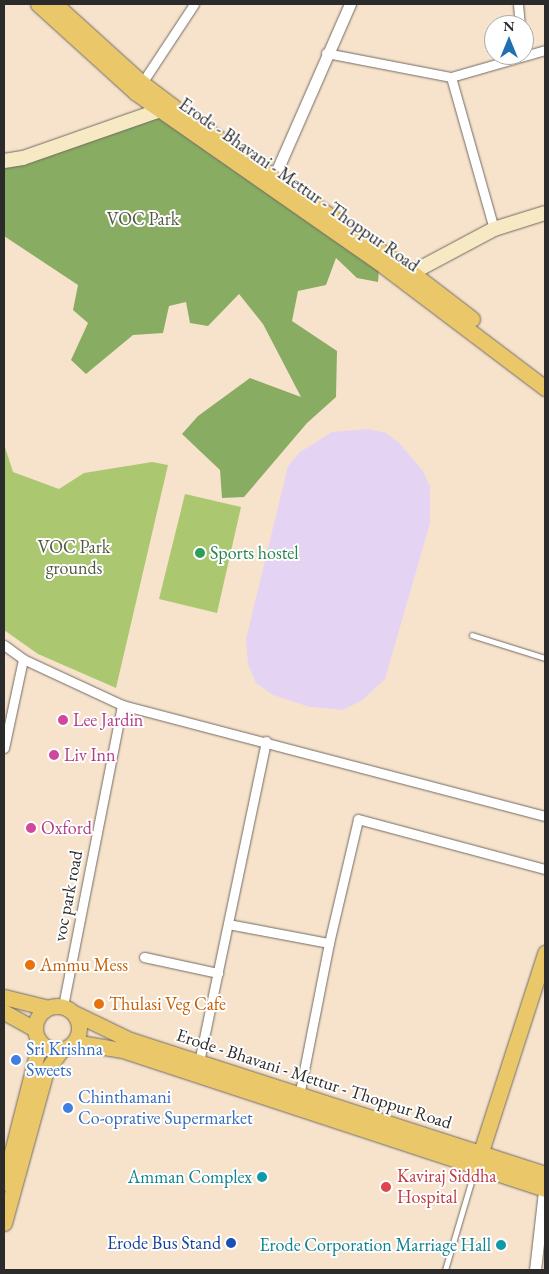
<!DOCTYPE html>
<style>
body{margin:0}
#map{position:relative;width:549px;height:1274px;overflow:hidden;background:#f7e3cc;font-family:"EB Garamond",serif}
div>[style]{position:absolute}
.built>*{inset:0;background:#e4d3f2}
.green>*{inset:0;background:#abc870}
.forest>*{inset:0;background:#88ac62}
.roads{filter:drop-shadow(0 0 1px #726b63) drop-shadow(0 0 1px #726b63)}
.service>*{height:4.5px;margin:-2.25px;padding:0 2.25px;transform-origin:2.25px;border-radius:2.25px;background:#fff}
.minor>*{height:9px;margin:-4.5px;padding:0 4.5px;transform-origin:4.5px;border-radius:4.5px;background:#fff}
.tertiary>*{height:11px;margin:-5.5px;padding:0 5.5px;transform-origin:5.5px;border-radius:5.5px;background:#fff}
.secondary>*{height:14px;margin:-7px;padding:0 7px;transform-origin:7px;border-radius:7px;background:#f7e9c3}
.primary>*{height:15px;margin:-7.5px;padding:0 7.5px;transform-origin:7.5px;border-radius:7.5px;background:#eac769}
.trunk>*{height:15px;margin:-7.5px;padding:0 7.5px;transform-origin:7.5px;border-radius:7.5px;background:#eac769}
.trunk>.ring{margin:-7.5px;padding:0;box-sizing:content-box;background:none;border:15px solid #eac769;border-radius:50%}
.dots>*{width:14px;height:14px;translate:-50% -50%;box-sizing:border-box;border:2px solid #fff;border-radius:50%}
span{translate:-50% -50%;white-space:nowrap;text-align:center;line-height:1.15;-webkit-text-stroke:4px #fff;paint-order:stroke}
.street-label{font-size:18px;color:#2b2b2b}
.park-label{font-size:18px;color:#515a40}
.leisure-label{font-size:18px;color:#27864d}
.left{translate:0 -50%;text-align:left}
.hotel-label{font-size:18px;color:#b23c85}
.food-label{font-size:18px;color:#c56008}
.shop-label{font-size:18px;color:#366cbe}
.culture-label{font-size:18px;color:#0d838f}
.right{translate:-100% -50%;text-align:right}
.health-label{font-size:18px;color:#be3a42}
.transit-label{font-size:18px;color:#164399}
.frame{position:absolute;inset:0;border:5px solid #2b2b2b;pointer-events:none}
.north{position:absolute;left:484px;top:15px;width:50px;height:50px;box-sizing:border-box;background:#fff;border:1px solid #aaa;border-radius:50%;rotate:0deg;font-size:14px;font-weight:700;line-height:20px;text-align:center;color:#2b2b2b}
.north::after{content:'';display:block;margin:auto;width:18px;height:22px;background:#1f6fb2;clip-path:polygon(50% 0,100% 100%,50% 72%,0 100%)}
</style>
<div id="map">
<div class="built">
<i style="clip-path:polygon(368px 429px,386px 433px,399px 443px,423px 471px,430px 487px,430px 523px,385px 679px,361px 701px,343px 710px,310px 707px,273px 695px,256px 683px,248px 664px,246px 639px,288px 466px,300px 452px,332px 432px)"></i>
</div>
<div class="green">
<i style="clip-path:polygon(4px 444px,13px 472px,59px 489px,84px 473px,152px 462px,168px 465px,116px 688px,38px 654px,4px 630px)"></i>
<i style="clip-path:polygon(185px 494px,241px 507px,217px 613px,159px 599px)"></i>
</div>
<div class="forest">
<i style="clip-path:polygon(161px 117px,379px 270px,378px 282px,357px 278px,336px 258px,326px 285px,298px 291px,292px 321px,337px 351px,336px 397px,307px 423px,244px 497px,222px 498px,220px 470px,182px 434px,198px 416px,250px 378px,301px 397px,263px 324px,239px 294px,208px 326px,190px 323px,186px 302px,169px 306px,163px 333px,133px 335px,86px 374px,71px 360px,88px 323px,73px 310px,78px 285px,4px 236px,4px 167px)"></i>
</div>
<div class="roads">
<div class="service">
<i style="left:472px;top:635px;width:77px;rotate:17.5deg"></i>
<i style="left:445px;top:1270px;width:105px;rotate:-73.5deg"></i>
</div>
<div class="minor">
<i style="left:518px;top:4px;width:21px;rotate:85deg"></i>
<i style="left:326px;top:53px;width:127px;rotate:10.9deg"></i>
<i style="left:140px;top:86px;width:98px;rotate:-56.6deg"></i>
<i style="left:494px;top:229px;width:158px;rotate:-105.8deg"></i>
<i style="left:451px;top:77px;width:98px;rotate:-16deg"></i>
<i style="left:4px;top:645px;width:24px;rotate:36deg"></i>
<i style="left:23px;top:659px;width:109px;rotate:24.9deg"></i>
<i style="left:122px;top:705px;width:437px;rotate:14.7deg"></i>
<i style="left:4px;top:748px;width:91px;rotate:-77.9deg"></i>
<i style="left:228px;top:924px;width:103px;rotate:10.7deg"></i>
<i style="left:144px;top:957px;width:76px;rotate:12.2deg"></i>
<i style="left:63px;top:1006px;width:307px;rotate:-78.9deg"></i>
<i style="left:199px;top:1062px;width:328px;rotate:-78.2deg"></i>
<i style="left:299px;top:1096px;width:156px;rotate:-78.9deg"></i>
<i style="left:329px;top:943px;width:127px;rotate:-76.8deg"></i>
<i style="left:358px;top:819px;width:194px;rotate:15deg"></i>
</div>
<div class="tertiary">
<i style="left:271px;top:184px;width:197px;rotate:-66.3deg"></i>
<i style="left:535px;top:1270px;width:89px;rotate:-83.5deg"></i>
</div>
<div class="secondary">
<i style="left:4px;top:161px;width:19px;rotate:-9deg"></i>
<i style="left:23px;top:158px;width:155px;rotate:-19.3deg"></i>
<i style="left:404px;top:277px;width:102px;rotate:-28.1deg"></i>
<i style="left:494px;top:229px;width:53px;rotate:-17.4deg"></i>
</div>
<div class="primary">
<i style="left:4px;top:997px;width:45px;rotate:14deg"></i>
<i style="left:4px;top:1012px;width:35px;rotate:29deg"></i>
<i style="left:477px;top:1164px;width:222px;rotate:-72.1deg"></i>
<i style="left:4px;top:1183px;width:146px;rotate:-75.7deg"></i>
<i style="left:4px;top:1223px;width:158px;rotate:-74.6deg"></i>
<i style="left:46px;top:1071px;width:27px;rotate:-54deg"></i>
</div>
<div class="trunk">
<i style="left:38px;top:4px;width:132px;rotate:42.2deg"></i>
<i style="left:136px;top:93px;width:304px;rotate:34.9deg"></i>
<i style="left:385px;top:267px;width:201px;rotate:37.1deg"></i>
<i style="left:55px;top:4px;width:118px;rotate:42.2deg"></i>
<i style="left:142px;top:83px;width:38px;rotate:37deg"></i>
<i style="left:172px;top:106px;width:291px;rotate:34.8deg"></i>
<i style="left:411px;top:272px;width:77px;rotate:37.6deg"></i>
<i class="ring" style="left:35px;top:1006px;width:29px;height:29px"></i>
<i style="left:74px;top:1013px;width:62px;rotate:25.7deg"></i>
<i style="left:130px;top:1040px;width:436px;rotate:17.9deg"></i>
<i style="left:74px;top:1042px;width:49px;rotate:9.5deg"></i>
<i style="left:122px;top:1050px;width:445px;rotate:18.2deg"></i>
</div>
</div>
<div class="dots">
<i style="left:200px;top:553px;background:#2e9e5b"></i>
<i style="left:63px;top:720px;background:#d1479c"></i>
<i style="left:54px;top:755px;background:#d1479c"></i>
<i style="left:31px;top:828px;background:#d1479c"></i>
<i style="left:30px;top:965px;background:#e8710a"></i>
<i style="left:99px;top:1004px;background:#e8710a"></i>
<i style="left:16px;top:1060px;background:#3f7fe0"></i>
<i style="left:68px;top:1108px;background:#3f7fe0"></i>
<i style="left:262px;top:1177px;background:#0f9aa8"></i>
<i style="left:386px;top:1187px;background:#e0444e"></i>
<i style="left:231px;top:1243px;background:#1a4fb4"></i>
<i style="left:501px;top:1245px;background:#0f9aa8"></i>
</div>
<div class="street-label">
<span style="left:299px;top:185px;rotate:35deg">Erode - Bhavani - Mettur - Thoppur Road</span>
<span style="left:68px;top:896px;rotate:-79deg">voc park road</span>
<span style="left:314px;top:1079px;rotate:18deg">Erode - Bhavani - Mettur - Thoppur Road</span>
</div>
<div class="park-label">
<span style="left:143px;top:219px">VOC Park</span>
<span style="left:74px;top:558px">VOC Park<br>grounds</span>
</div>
<div class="leisure-label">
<span class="left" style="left:210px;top:553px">Sports hostel</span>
</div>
<div class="hotel-label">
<span class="left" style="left:73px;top:720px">Lee Jardin</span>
<span class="left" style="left:64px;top:755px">Liv Inn</span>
<span class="left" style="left:41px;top:828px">Oxford</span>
</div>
<div class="food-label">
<span class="left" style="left:40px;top:965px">Ammu Mess</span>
<span class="left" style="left:109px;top:1004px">Thulasi Veg Cafe</span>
</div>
<div class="shop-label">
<span class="left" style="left:26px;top:1060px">Sri Krishna<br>Sweets</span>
<span class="left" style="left:78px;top:1108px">Chinthamani<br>Co-oprative Supermarket</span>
</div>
<div class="culture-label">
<span class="right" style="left:252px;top:1177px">Amman Complex</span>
<span class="right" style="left:491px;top:1245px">Erode Corporation Marriage Hall</span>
</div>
<div class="health-label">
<span class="left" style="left:397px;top:1187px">Kaviraj Siddha<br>Hospital</span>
</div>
<div class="transit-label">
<span class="right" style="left:221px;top:1243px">Erode Bus Stand</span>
</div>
<div class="frame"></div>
<div class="north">N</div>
</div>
